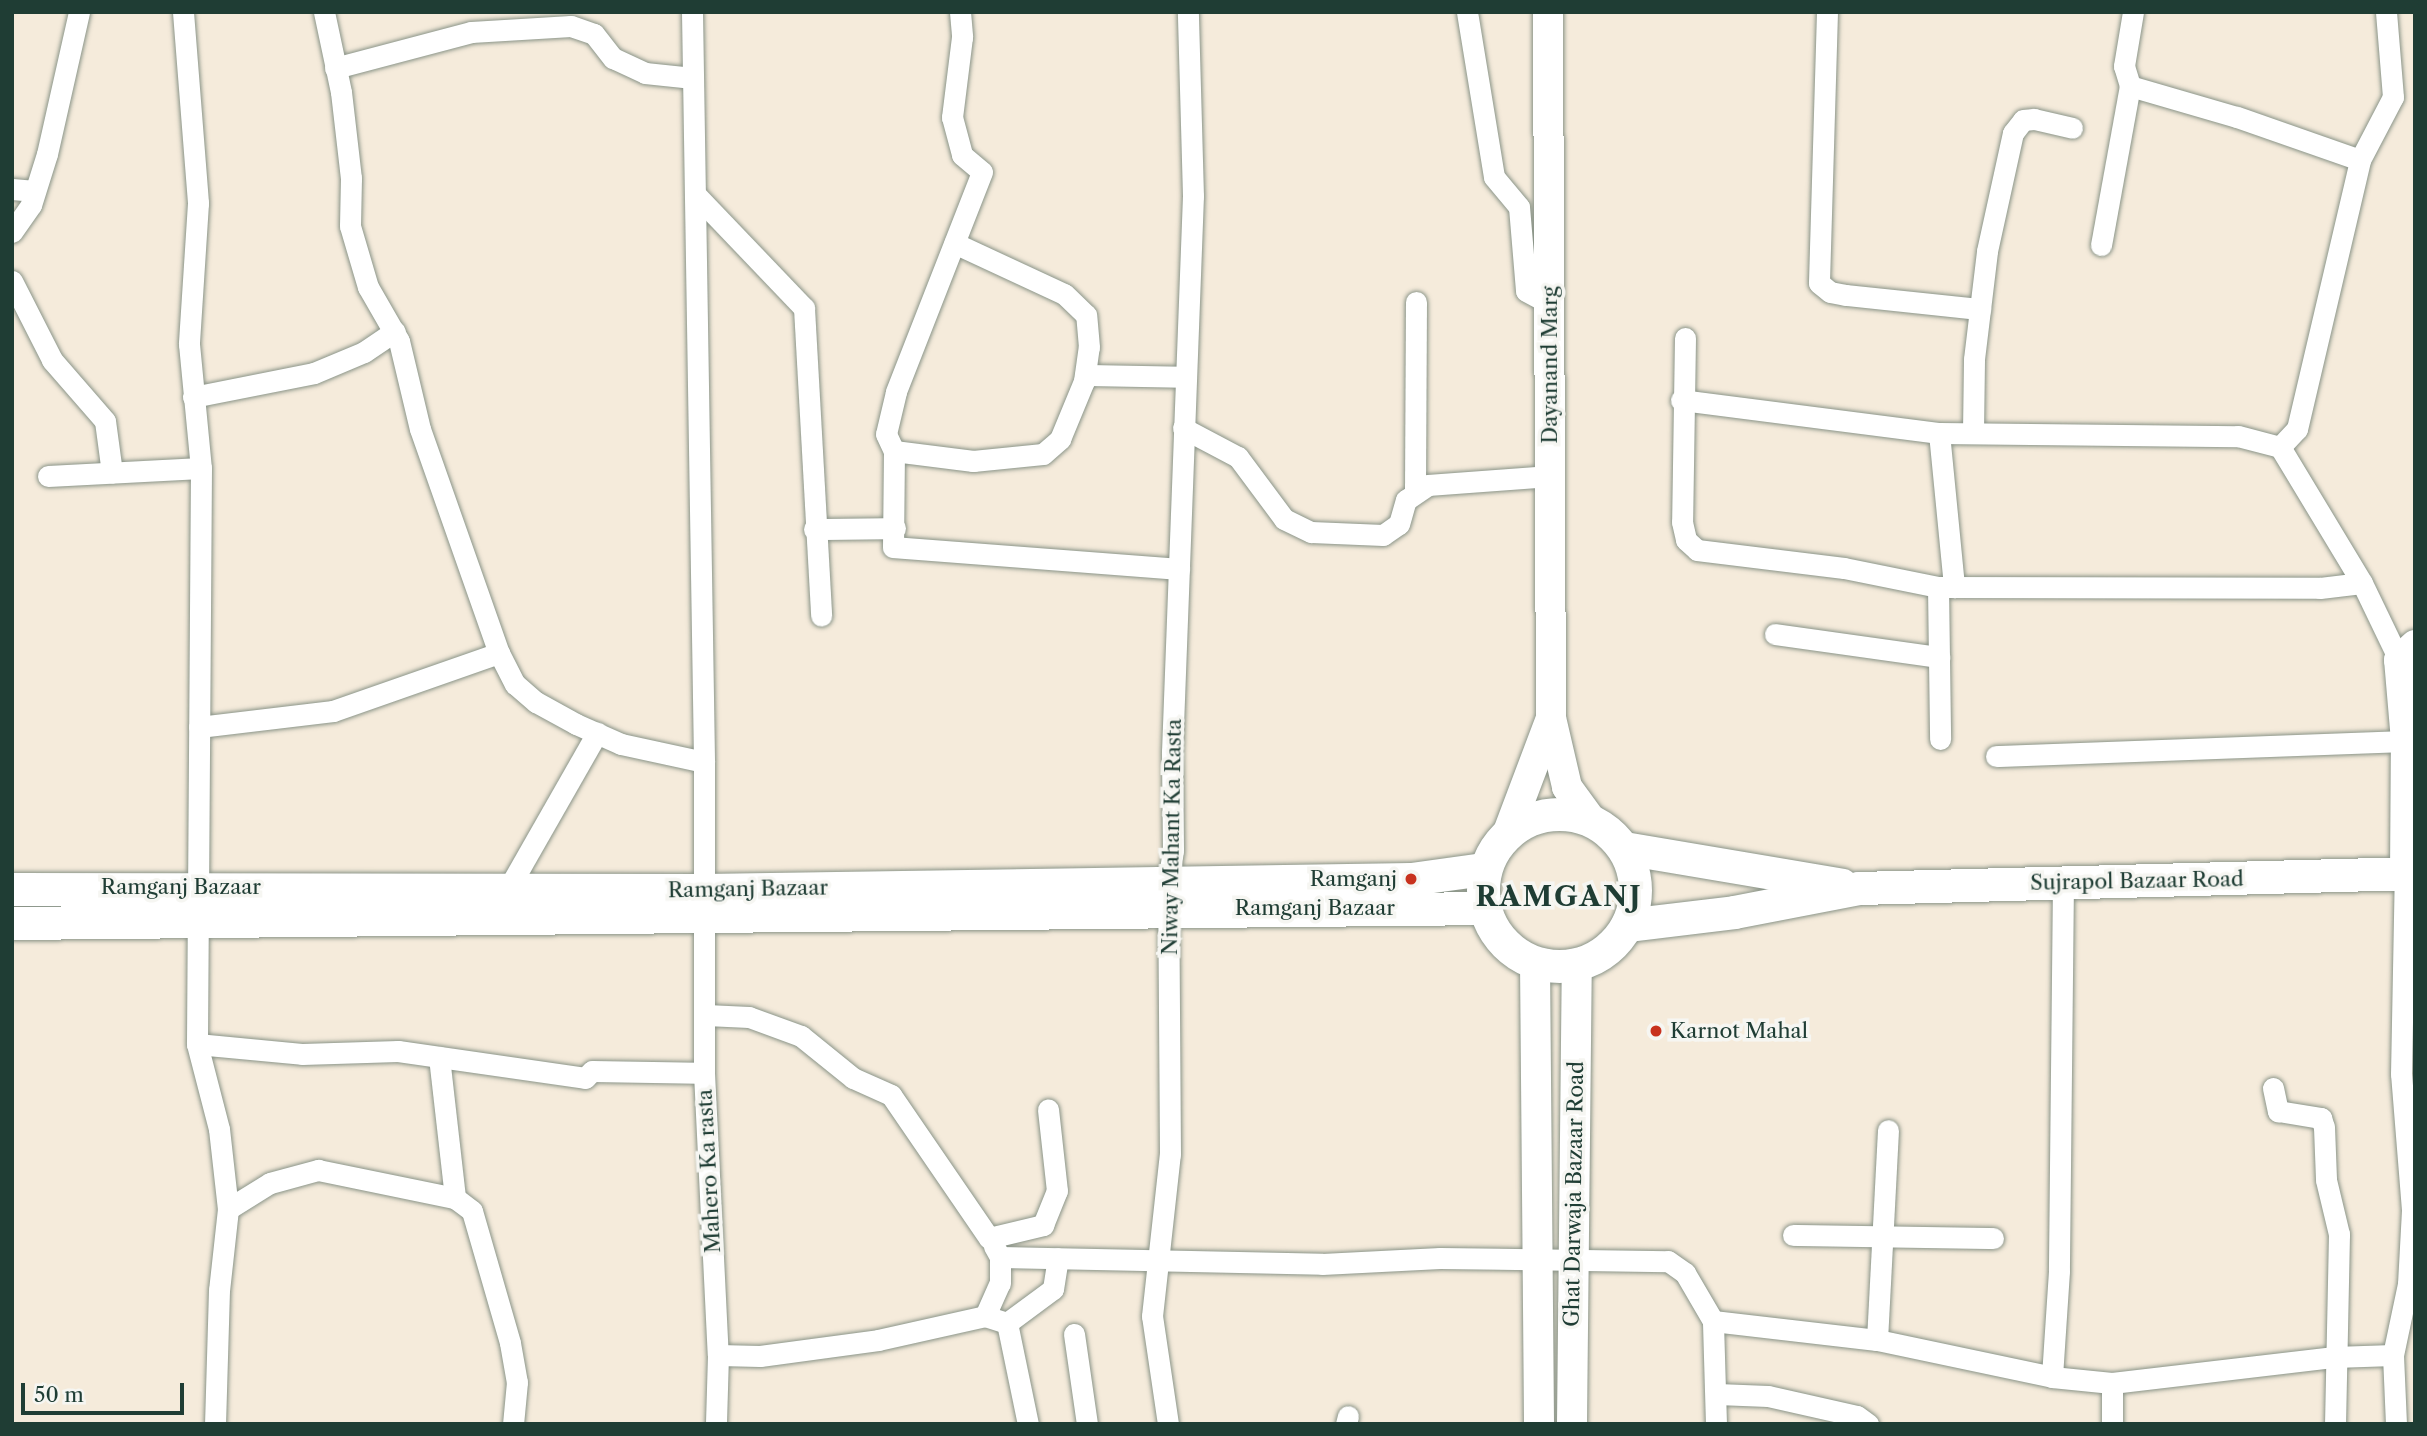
<!DOCTYPE html>
<style>
body{margin:0}
#map{position:relative;width:2427px;height:1436px;overflow:hidden;background:#f5ebdb;font-family:"Libre Caslon Text",serif}
div>[style]{position:absolute}
.roads{filter:drop-shadow(0 0 2px #8a9488) drop-shadow(0 0 2px #8a9488)}
.street>*{height:21px;margin:-10.5px;padding:0 10.5px;transform-origin:10.5px;border-radius:10.5px;background:#fff}
.secondary>*{height:30px;margin:-15px;padding:0 15px;transform-origin:15px;border-radius:15px;background:#fff}
.primary>*{height:33px;margin:-16.5px;padding:0 16.5px;transform-origin:16.5px;border-radius:16.5px;background:#fff}
.primary>.ring{margin:-16.5px;padding:0;box-sizing:content-box;background:none;border:33px solid #fff;border-radius:50%}
.dots>*{width:19px;height:19px;translate:-50% -50%;box-sizing:border-box;border:4px solid #f6f6f2;border-radius:50%}
span{translate:-50% -50%;white-space:nowrap;text-align:center;line-height:1.15;-webkit-text-stroke:7px #f6f6f2;paint-order:stroke}
.street-label{font-size:21px;color:#1f3d34}
.poi-label{font-size:21px;color:#1f3d34}
.right{translate:-100% -50%;text-align:right}
.left{translate:0 -50%;text-align:left}
.district-label{font-size:28px;color:#1f3d34;font-weight:700;letter-spacing:2px}
.frame{position:absolute;inset:0;border:14px solid #1f3d34;pointer-events:none}
.scale{position:absolute;left:21px;top:1383px;width:163px;height:32px;box-sizing:border-box;border:4px solid #1f3d34;border-top:0;padding-left:9px;font-size:21px;line-height:24px;white-space:nowrap;color:#1f3d34;-webkit-text-stroke:5px #f6f6f2;paint-order:stroke}
</style>
<div id="map">
<div class="roads">
<div class="street">
<i style="left:183px;top:12px;width:192px;rotate:85.5deg"></i>
<i style="left:198px;top:203px;width:141px;rotate:93.7deg"></i>
<i style="left:189px;top:344px;width:125px;rotate:84.5deg"></i>
<i style="left:201px;top:468px;width:576px;rotate:90.4deg"></i>
<i style="left:197px;top:1044px;width:88px;rotate:75.5deg"></i>
<i style="left:219px;top:1129px;width:81px;rotate:83.6deg"></i>
<i style="left:228px;top:1209px;width:81px;rotate:96.3deg"></i>
<i style="left:219px;top:1290px;width:134px;rotate:91.7deg"></i>
<i style="left:324px;top:12px;width:82px;rotate:78deg"></i>
<i style="left:341px;top:92px;width:87px;rotate:83.4deg"></i>
<i style="left:351px;top:178px;width:48px;rotate:91.2deg"></i>
<i style="left:350px;top:226px;width:64px;rotate:73.6deg"></i>
<i style="left:368px;top:287px;width:62px;rotate:60.1deg"></i>
<i style="left:399px;top:341px;width:90px;rotate:76.6deg"></i>
<i style="left:420px;top:429px;width:238px;rotate:70.6deg"></i>
<i style="left:499px;top:653px;width:35px;rotate:63deg"></i>
<i style="left:515px;top:684px;width:28px;rotate:41deg"></i>
<i style="left:536px;top:702px;width:46px;rotate:28.8deg"></i>
<i style="left:576px;top:724px;width:49px;rotate:24deg"></i>
<i style="left:621px;top:744px;width:85px;rotate:12.2deg"></i>
<i style="left:692px;top:12px;width:750px;rotate:89.08deg"></i>
<i style="left:704px;top:762px;width:311px;rotate:90deg"></i>
<i style="left:704px;top:1073px;width:282px;rotate:87.2deg"></i>
<i style="left:718px;top:1355px;width:69px;rotate:91.7deg"></i>
<i style="left:960px;top:12px;width:25px;rotate:85deg"></i>
<i style="left:962px;top:37px;width:81px;rotate:97.1deg"></i>
<i style="left:952px;top:117px;width:39px;rotate:75deg"></i>
<i style="left:962px;top:155px;width:26px;rotate:40deg"></i>
<i style="left:982px;top:172px;width:236px;rotate:111.4deg"></i>
<i style="left:896px;top:392px;width:43px;rotate:103.4deg"></i>
<i style="left:886px;top:434px;width:19px;rotate:65deg"></i>
<i style="left:894px;top:451px;width:96px;rotate:90.6deg"></i>
<i style="left:893px;top:547px;width:287px;rotate:4.4deg"></i>
<i style="left:1467px;top:12px;width:167px;rotate:80.7deg"></i>
<i style="left:1494px;top:177px;width:39px;rotate:50deg"></i>
<i style="left:1519px;top:207px;width:84px;rotate:85.2deg"></i>
<i style="left:1526px;top:291px;width:26px;rotate:28deg"></i>
<i style="left:1827px;top:12px;width:271px;rotate:91.7deg"></i>
<i style="left:1819px;top:283px;width:14px;rotate:39deg"></i>
<i style="left:1830px;top:292px;width:16px;rotate:11deg"></i>
<i style="left:1846px;top:295px;width:135px;rotate:6deg"></i>
<i style="left:2133px;top:12px;width:55px;rotate:99.5deg"></i>
<i style="left:2124px;top:66px;width:21px;rotate:73deg"></i>
<i style="left:2130px;top:86px;width:111px;rotate:16.2deg"></i>
<i style="left:2237px;top:117px;width:130px;rotate:19.3deg"></i>
<i style="left:335px;top:68px;width:141px;rotate:-14.8deg"></i>
<i style="left:471px;top:32px;width:100px;rotate:-3.4deg"></i>
<i style="left:571px;top:26px;width:24px;rotate:19deg"></i>
<i style="left:594px;top:34px;width:31px;rotate:52deg"></i>
<i style="left:613px;top:58px;width:35px;rotate:25deg"></i>
<i style="left:645px;top:73px;width:48px;rotate:5.9deg"></i>
<i style="left:12px;top:189px;width:23px;rotate:5deg"></i>
<i style="left:697px;top:196px;width:155px;rotate:46.3deg"></i>
<i style="left:804px;top:308px;width:308px;rotate:86.8deg"></i>
<i style="left:12px;top:232px;width:33px;rotate:-55deg"></i>
<i style="left:31px;top:205px;width:53px;rotate:-72.6deg"></i>
<i style="left:47px;top:154px;width:146px;rotate:-77.3deg"></i>
<i style="left:2101px;top:245px;width:162px;rotate:-79.7deg"></i>
<i style="left:12px;top:281px;width:89px;rotate:63.1deg"></i>
<i style="left:52px;top:360px;width:81px;rotate:49deg"></i>
<i style="left:105px;top:421px;width:52px;rotate:82.3deg"></i>
<i style="left:1685px;top:338px;width:184px;rotate:90.9deg"></i>
<i style="left:1682px;top:522px;width:18px;rotate:77deg"></i>
<i style="left:1686px;top:540px;width:15px;rotate:42deg"></i>
<i style="left:1697px;top:550px;width:148px;rotate:7deg"></i>
<i style="left:1844px;top:568px;width:96px;rotate:11.4deg"></i>
<i style="left:1938px;top:587px;width:382px;rotate:0.1deg"></i>
<i style="left:2320px;top:588px;width:42px;rotate:-6.8deg"></i>
<i style="left:1085px;top:375px;width:100px;rotate:1.1deg"></i>
<i style="left:193px;top:397px;width:123px;rotate:-11.2deg"></i>
<i style="left:314px;top:373px;width:54px;rotate:-22.8deg"></i>
<i style="left:364px;top:352px;width:37px;rotate:-34deg"></i>
<i style="left:1681px;top:400px;width:260px;rotate:7.3deg"></i>
<i style="left:1939px;top:433px;width:299px;rotate:0.6deg"></i>
<i style="left:2238px;top:436px;width:43px;rotate:14.7deg"></i>
<i style="left:2280px;top:447px;width:25px;rotate:-47deg"></i>
<i style="left:2297px;top:429px;width:276px;rotate:-76.8deg"></i>
<i style="left:2360px;top:160px;width:71px;rotate:-62.4deg"></i>
<i style="left:2393px;top:97px;width:85px;rotate:-94.7deg"></i>
<i style="left:1183px;top:428px;width:62px;rotate:27.8deg"></i>
<i style="left:1238px;top:457px;width:77px;rotate:53.4deg"></i>
<i style="left:1284px;top:519px;width:30px;rotate:26deg"></i>
<i style="left:1311px;top:532px;width:72px;rotate:2.4deg"></i>
<i style="left:1383px;top:535px;width:19px;rotate:-35deg"></i>
<i style="left:1399px;top:524px;width:25px;rotate:-74deg"></i>
<i style="left:1406px;top:500px;width:27px;rotate:-34deg"></i>
<i style="left:1428px;top:485px;width:122px;rotate:-4.2deg"></i>
<i style="left:1973px;top:432px;width:73px;rotate:-89.2deg"></i>
<i style="left:1974px;top:359px;width:109px;rotate:-83.1deg"></i>
<i style="left:1987px;top:251px;width:121px;rotate:-77.6deg"></i>
<i style="left:2013px;top:133px;width:16px;rotate:-52deg"></i>
<i style="left:2023px;top:120px;width:11px;rotate:-5deg"></i>
<i style="left:2034px;top:119px;width:39px;rotate:13deg"></i>
<i style="left:1939px;top:433px;width:155px;rotate:84.4deg"></i>
<i style="left:2280px;top:447px;width:159px;rotate:58.9deg"></i>
<i style="left:2362px;top:583px;width:85px;rotate:64.3deg"></i>
<i style="left:894px;top:451px;width:80px;rotate:7.2deg"></i>
<i style="left:973px;top:461px;width:70px;rotate:-5.7deg"></i>
<i style="left:1043px;top:454px;width:23px;rotate:-41deg"></i>
<i style="left:1060px;top:439px;width:63px;rotate:-67.5deg"></i>
<i style="left:1084px;top:381px;width:34px;rotate:-82deg"></i>
<i style="left:1089px;top:347px;width:32px;rotate:-95deg"></i>
<i style="left:1086px;top:315px;width:30px;rotate:-136deg"></i>
<i style="left:1064px;top:294px;width:121px;rotate:-155.1deg"></i>
<i style="left:48px;top:476px;width:153px;rotate:-3deg"></i>
<i style="left:1415px;top:491px;width:189px;rotate:-89.7deg"></i>
<i style="left:814px;top:529px;width:81px;rotate:-0.7deg"></i>
<i style="left:1938px;top:587px;width:152px;rotate:89.2deg"></i>
<i style="left:1775px;top:634px;width:166px;rotate:8deg"></i>
<i style="left:199px;top:727px;width:135px;rotate:-6.8deg"></i>
<i style="left:333px;top:711px;width:176px;rotate:-19.3deg"></i>
<i style="left:1996px;top:756px;width:419px;rotate:-2.1deg"></i>
<i style="left:2063px;top:881px;width:390px;rotate:90.6deg"></i>
<i style="left:2059px;top:1271px;width:106px;rotate:93.8deg"></i>
<i style="left:2052px;top:1377px;width:60px;rotate:5.7deg"></i>
<i style="left:2112px;top:1383px;width:224px;rotate:-6.7deg"></i>
<i style="left:2334px;top:1357px;width:59px;rotate:-1.9deg"></i>
<i style="left:508px;top:889px;width:180px;rotate:-60.3deg"></i>
<i style="left:706px;top:1015px;width:43px;rotate:2.7deg"></i>
<i style="left:749px;top:1017px;width:55px;rotate:20.1deg"></i>
<i style="left:801px;top:1036px;width:67px;rotate:38.9deg"></i>
<i style="left:853px;top:1078px;width:42px;rotate:24.1deg"></i>
<i style="left:891px;top:1095px;width:173px;rotate:55.6deg"></i>
<i style="left:989px;top:1238px;width:56px;rotate:-13.5deg"></i>
<i style="left:1043px;top:1225px;width:37px;rotate:-68deg"></i>
<i style="left:1057px;top:1191px;width:82px;rotate:-96.3deg"></i>
<i style="left:197px;top:1044px;width:105px;rotate:5.4deg"></i>
<i style="left:302px;top:1054px;width:96px;rotate:-1.8deg"></i>
<i style="left:398px;top:1051px;width:189px;rotate:8.2deg"></i>
<i style="left:585px;top:1078px;width:10px;rotate:-45deg"></i>
<i style="left:592px;top:1071px;width:112px;rotate:1deg"></i>
<i style="left:439px;top:1057px;width:142px;rotate:83.5deg"></i>
<i style="left:2273px;top:1088px;width:24px;rotate:78deg"></i>
<i style="left:2278px;top:1111px;width:44px;rotate:9.2deg"></i>
<i style="left:2321px;top:1118px;width:9px;rotate:72deg"></i>
<i style="left:2324px;top:1127px;width:53px;rotate:87.8deg"></i>
<i style="left:2326px;top:1180px;width:56px;rotate:76.5deg"></i>
<i style="left:2339px;top:1234px;width:190px;rotate:91.2deg"></i>
<i style="left:228px;top:1209px;width:49px;rotate:-31.8deg"></i>
<i style="left:270px;top:1183px;width:50px;rotate:-15.2deg"></i>
<i style="left:318px;top:1170px;width:140px;rotate:11.6deg"></i>
<i style="left:455px;top:1198px;width:21px;rotate:37deg"></i>
<i style="left:472px;top:1211px;width:137px;rotate:73.9deg"></i>
<i style="left:510px;top:1343px;width:40px;rotate:80deg"></i>
<i style="left:517px;top:1382px;width:42px;rotate:95.4deg"></i>
<i style="left:1793px;top:1235px;width:200px;rotate:0.9deg"></i>
<i style="left:1000px;top:1257px;width:322px;rotate:1.2deg"></i>
<i style="left:1322px;top:1264px;width:118px;rotate:-2.9deg"></i>
<i style="left:1440px;top:1258px;width:228px;rotate:0.8deg"></i>
<i style="left:1668px;top:1261px;width:21px;rotate:35deg"></i>
<i style="left:1685px;top:1273px;width:56px;rotate:59.7deg"></i>
<i style="left:985px;top:1316px;width:36px;rotate:-66deg"></i>
<i style="left:1000px;top:1283px;width:26px;rotate:-90deg"></i>
<i style="left:1000px;top:1257px;width:13px;rotate:-119deg"></i>
<i style="left:1007px;top:1323px;width:57px;rotate:-36.5deg"></i>
<i style="left:1053px;top:1289px;width:31px;rotate:-81deg"></i>
<i style="left:1074px;top:1334px;width:91px;rotate:81.8deg"></i>
<i style="left:1877px;top:1340px;width:210px;rotate:-87deg"></i>
<i style="left:718px;top:1355px;width:42px;rotate:1.4deg"></i>
<i style="left:760px;top:1356px;width:119px;rotate:-7.7deg"></i>
<i style="left:878px;top:1340px;width:110px;rotate:-12.6deg"></i>
<i style="left:985px;top:1316px;width:23px;rotate:18deg"></i>
<i style="left:1007px;top:1323px;width:103px;rotate:78.3deg"></i>
<i style="left:2112px;top:1383px;width:41px;rotate:90deg"></i>
<i style="left:1717px;top:1394px;width:51px;rotate:2.2deg"></i>
<i style="left:1768px;top:1396px;width:91px;rotate:12.7deg"></i>
<i style="left:1857px;top:1416px;width:14px;rotate:36deg"></i>
<i style="left:1168px;top:1424px;width:109px;rotate:-98.4deg"></i>
<i style="left:1152px;top:1316px;width:163px;rotate:-83.7deg"></i>
<i style="left:1170px;top:1154px;width:272px;rotate:-90.4deg"></i>
<i style="left:1168px;top:882px;width:32px;rotate:-81deg"></i>
<i style="left:1173px;top:850px;width:98px;rotate:-90.6deg"></i>
<i style="left:1172px;top:752px;width:556px;rotate:-87.84deg"></i>
<i style="left:1193px;top:196px;width:184px;rotate:-91.6deg"></i>
<i style="left:1346px;top:1424px;width:8px;rotate:-76deg"></i>
<i style="left:1716px;top:1424px;width:103px;rotate:-91.7deg"></i>
<i style="left:1713px;top:1321px;width:165px;rotate:6.6deg"></i>
<i style="left:1877px;top:1340px;width:179px;rotate:11.9deg"></i>
<i style="left:2396px;top:1424px;width:69px;rotate:-92.5deg"></i>
<i style="left:2393px;top:1355px;width:73px;rotate:-78.1deg"></i>
<i style="left:2408px;top:1284px;width:74px;rotate:-86.9deg"></i>
<i style="left:2412px;top:1210px;width:136px;rotate:-94.6deg"></i>
<i style="left:2401px;top:1074px;width:201px;rotate:-88.9deg"></i>
</div>
<div class="secondary">
<i style="left:1548px;top:12px;width:706px;rotate:89.76deg"></i>
<i style="left:1551px;top:718px;width:71px;rotate:76.9deg"></i>
<i style="left:1567px;top:787px;width:41px;rotate:54deg"></i>
<i style="left:1508px;top:832px;width:122px;rotate:-69.3deg"></i>
<i style="left:2405px;top:873px;width:132px;rotate:-89.6deg"></i>
<i style="left:2406px;top:741px;width:81px;rotate:-94.9deg"></i>
<i style="left:2399px;top:660px;width:22px;rotate:-43deg"></i>
<i style="left:1535px;top:963px;width:461px;rotate:89.5deg"></i>
<i style="left:1572px;top:1424px;width:460px;rotate:-89.4deg"></i>
</div>
<div class="primary">
<i class="ring" style="left:1483px;top:814px;width:119px;height:119px"></i>
<i style="left:1624px;top:848px;width:221px;rotate:9.6deg"></i>
<i style="left:12px;top:889px;width:692px;rotate:0.08deg"></i>
<i style="left:704px;top:890px;width:707px;rotate:-0.89deg"></i>
<i style="left:1411px;top:879px;width:74px;rotate:-7.8deg"></i>
<i style="left:12px;top:923px;width:1471px;rotate:-0.58deg"></i>
<i style="left:1627px;top:925px;width:108px;rotate:-6.9deg"></i>
<i style="left:1734px;top:912px;width:127px;rotate:-10.9deg"></i>
<i style="left:1859px;top:888px;width:556px;rotate:-1.55deg"></i>
</div>
</div>
<div class="dots">
<i style="left:1411px;top:879px;background:#c8321e"></i>
<i style="left:1656px;top:1031px;background:#c8321e"></i>
</div>
<div class="street-label">
<span style="left:1550px;top:365px;rotate:-90deg">Dayanand Marg</span>
<span style="left:1172px;top:837px;rotate:-89deg">Niway Mahant Ka Rasta</span>
<span style="left:2137px;top:881px;rotate:-1deg">Sujrapol Bazaar Road</span>
<span style="left:181px;top:887px">Ramganj Bazaar</span>
<span style="left:748px;top:889px;rotate:-1deg">Ramganj Bazaar</span>
<span style="left:1315px;top:908px">Ramganj Bazaar</span>
<span style="left:709px;top:1171px;rotate:-93deg">Mahero Ka rasta</span>
<span style="left:1574px;top:1194px;rotate:-89deg">Ghat Darwaja Bazaar Road</span>
</div>
<div class="poi-label">
<span class="right" style="left:1397px;top:879px">Ramganj</span>
<span class="left" style="left:1670px;top:1031px">Karnot Mahal</span>
</div>
<div class="district-label">
<span style="left:1559px;top:896px">RAMGANJ</span>
</div>
<div class="frame"></div>
<div class="scale">50 m</div>
</div>
